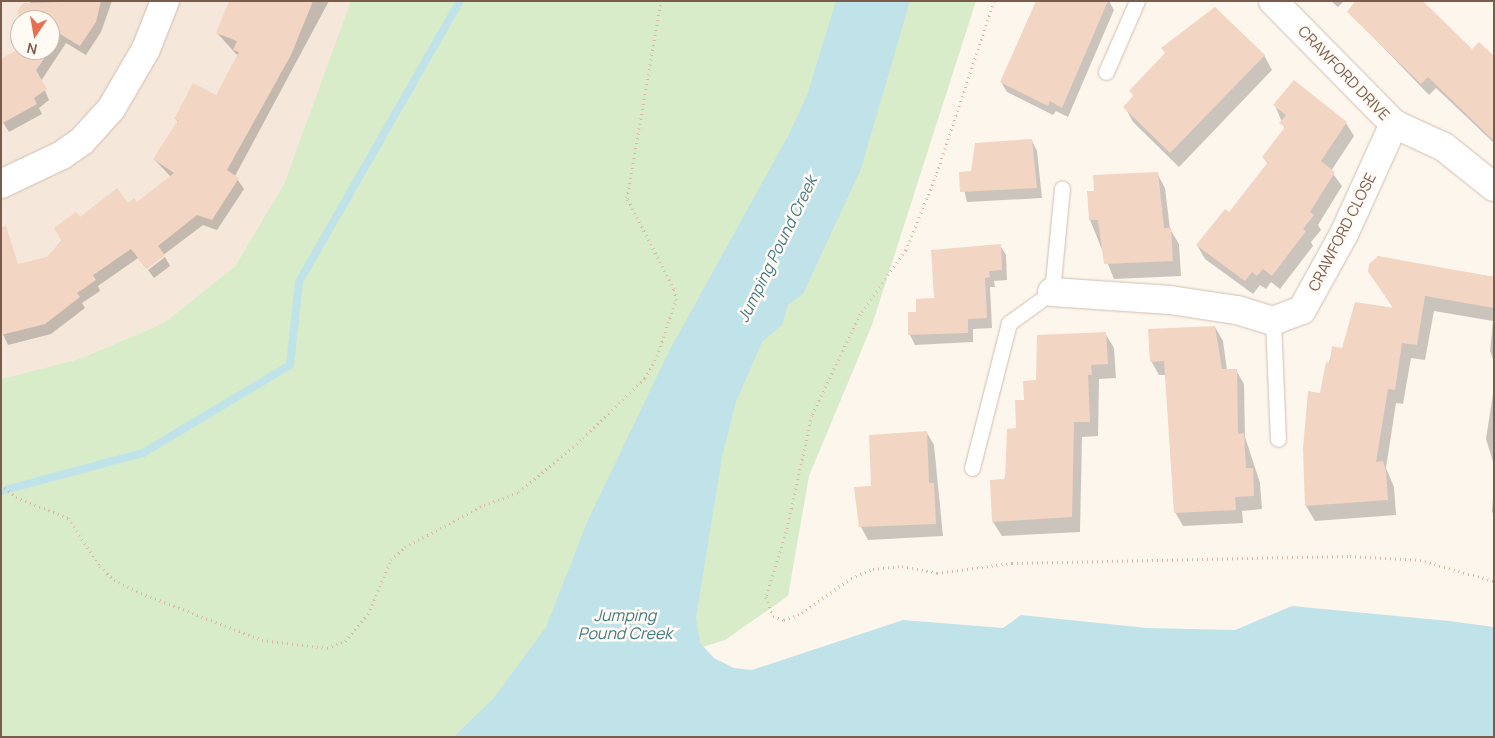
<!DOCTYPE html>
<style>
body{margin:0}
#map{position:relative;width:1495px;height:738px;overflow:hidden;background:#fdf6ec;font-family:Manrope,sans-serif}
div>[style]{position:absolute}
.residential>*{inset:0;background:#f5e8da}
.green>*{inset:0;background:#d8ecc9}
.water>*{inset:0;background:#bfe3e8}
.shadow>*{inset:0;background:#0003}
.stream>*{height:8px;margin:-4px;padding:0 4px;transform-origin:4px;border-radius:4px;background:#bfe3e8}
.building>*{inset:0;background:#f3d5c3}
.path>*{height:3px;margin-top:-1.5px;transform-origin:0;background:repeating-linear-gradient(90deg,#d9b8a5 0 1px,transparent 0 5px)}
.roads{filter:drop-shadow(0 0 1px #d1beb0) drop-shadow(0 0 1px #d1beb0)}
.lane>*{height:15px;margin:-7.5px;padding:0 7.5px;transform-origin:7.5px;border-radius:7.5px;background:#fff}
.street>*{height:28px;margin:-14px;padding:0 14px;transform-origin:14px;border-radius:14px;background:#fff}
span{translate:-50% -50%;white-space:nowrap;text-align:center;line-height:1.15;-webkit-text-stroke:5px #fffaf3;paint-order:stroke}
.street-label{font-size:15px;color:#7a5c4d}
.water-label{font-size:16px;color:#437c86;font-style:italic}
.frame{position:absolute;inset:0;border:2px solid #7a5c4d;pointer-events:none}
.north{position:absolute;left:10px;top:10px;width:50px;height:50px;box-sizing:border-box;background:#fffaf3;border:1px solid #cabbb1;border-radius:50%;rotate:192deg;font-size:14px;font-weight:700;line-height:20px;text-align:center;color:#7a5c4d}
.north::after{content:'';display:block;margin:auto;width:18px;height:22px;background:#e76f51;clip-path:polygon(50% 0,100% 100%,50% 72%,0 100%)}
</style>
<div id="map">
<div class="residential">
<i style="clip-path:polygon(evenodd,1px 1px,353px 1px,284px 184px,235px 266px,164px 323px,79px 359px,1px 379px,1px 1px,20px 20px,50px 20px,50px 50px,20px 50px,20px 20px)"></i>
</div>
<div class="green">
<i style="clip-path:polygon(351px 1px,976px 1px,872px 325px,809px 476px,788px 596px,725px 640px,473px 718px,453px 737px,1px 737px,1px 379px,79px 359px,164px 323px,235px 266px,284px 184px)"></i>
</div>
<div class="water">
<i style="clip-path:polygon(836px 1px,910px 1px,861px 169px,803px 294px,788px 305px,782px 325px,762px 342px,736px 402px,722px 457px,696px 618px,700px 643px,714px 658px,734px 668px,752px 670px,903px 620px,1003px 628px,1021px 615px,1147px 628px,1235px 630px,1292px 606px,1449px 621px,1494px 627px,1494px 737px,453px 737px,493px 699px,546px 627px,588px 520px,668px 353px,789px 134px,807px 95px)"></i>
</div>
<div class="shadow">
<i style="clip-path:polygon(32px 1px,112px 1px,101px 32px,86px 55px,66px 43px,41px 81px,49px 100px,39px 108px,42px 114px,9px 132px,1px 119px,50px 50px,50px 20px,20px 20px,19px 11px)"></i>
<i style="clip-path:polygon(230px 1px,329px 1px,235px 176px,244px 189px,217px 230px,203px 225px,146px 268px,138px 258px,98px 286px,100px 291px,82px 303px,85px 308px,51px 334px,8px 345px,1px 330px,18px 266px,47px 258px,80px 219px,137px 203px,171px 177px,154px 159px,178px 123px,176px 119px,216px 97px,238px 56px,217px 33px)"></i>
<i style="clip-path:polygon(1038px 1px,1109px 1px,1114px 10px,1068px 117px,1056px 111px,1053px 115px,1007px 92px,1001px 82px)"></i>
<i style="clip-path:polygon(1331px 1px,1344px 1px,1338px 7px)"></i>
<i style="clip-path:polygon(1349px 12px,1494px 57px,1494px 143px,1436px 88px,1429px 95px)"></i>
<i style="clip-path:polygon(1264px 55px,1272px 70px,1179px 167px,1133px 122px,1125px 107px,1134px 97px,1131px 91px)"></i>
<i style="clip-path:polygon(1275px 105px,1346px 123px,1354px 136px,1331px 171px,1342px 186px,1318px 225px,1321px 230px,1311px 242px,1313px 246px,1280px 289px,1271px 282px,1266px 289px,1260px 285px,1253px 294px,1205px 259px,1197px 245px,1230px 214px,1268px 164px,1263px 157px,1285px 130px)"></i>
<i style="clip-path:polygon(1032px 141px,1037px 151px,1042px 198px,967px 202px,960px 173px,972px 172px)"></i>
<i style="clip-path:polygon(1157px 173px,1165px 188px,1170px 229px,1179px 244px,1181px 276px,1114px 279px,1090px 220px,1096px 192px)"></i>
<i style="clip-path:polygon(1000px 245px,1006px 255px,1007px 280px,994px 281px,995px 287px,990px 287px,992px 328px,973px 329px,973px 342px,915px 345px,910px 335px,909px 313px,918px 313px)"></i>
<i style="clip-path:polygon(165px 257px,170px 266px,154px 278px,148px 270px)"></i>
<i style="clip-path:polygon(1379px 258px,1494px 277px,1494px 362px,1490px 351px,1493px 321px,1434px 311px,1425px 360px,1411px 358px,1403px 404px,1396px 403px,1386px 468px,1394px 487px,1396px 515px,1315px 521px,1306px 506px,1304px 448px,1309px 392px,1321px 394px,1333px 347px,1343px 349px,1394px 309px,1369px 272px)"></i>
<i style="clip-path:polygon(1215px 327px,1223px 341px,1227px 370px,1236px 370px,1244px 384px,1245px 437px,1260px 483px,1262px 509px,1242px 511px,1243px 523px,1183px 526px,1175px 512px,1166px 375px,1159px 375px,1151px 361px)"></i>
<i style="clip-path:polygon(1105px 333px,1114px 348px,1116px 378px,1099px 379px,1098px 436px,1082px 437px,1080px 532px,1002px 536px,993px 522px,1025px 401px,1037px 381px)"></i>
<i style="clip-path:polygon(1494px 387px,1494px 465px,1486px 439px)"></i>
<i style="clip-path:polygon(927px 433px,934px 445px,943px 536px,868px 540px,861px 527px,856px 488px,873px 487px)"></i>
<i style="clip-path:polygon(1494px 483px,1494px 515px,1492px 512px)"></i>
</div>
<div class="stream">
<i style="left:1px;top:491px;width:147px;rotate:-15deg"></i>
<i style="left:143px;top:453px;width:171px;rotate:-30.9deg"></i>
<i style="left:290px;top:365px;width:83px;rotate:-83.8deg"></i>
<i style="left:299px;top:282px;width:324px;rotate:-60.2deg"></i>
</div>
<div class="building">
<i style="clip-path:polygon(101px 1px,96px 22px,80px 46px,60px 34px,50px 49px,50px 20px,20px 20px,19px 25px,18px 10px,23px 3px)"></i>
<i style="clip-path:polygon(229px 1px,313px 1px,291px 55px,227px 170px,239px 178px,212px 220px,197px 215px,158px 246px,165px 255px,147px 269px,131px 249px,93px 275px,96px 280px,77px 293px,80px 297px,45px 324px,1px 335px,1px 227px,6px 226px,18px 264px,47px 257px,62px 241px,54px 228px,76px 212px,80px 217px,117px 188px,128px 203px,134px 198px,137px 202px,174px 173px,153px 159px,178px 120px,174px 119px,193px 83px,216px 95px,239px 52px,233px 50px,237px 41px,216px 33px)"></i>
<i style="clip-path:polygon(1036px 1px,1108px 1px,1062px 108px,1050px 101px,1048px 106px,1000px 82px)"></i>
<i style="clip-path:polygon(1355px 1px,1423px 1px,1472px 49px,1479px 42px,1494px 56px,1494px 141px,1428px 77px,1421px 84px,1347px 12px)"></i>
<i style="clip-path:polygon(1215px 7px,1265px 55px,1170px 153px,1123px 107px,1134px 95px,1129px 91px,1165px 53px,1161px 48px)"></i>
<i style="clip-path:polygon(20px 48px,50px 50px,36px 70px,47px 89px,34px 98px,37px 104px,1px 124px,1px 59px)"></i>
<i style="clip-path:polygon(1294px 80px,1347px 122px,1321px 161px,1335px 172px,1310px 212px,1314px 215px,1303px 229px,1306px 231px,1272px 276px,1263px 269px,1257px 276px,1252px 272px,1245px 281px,1196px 245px,1225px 209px,1229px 212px,1268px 162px,1262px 157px,1285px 127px,1279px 123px,1286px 115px,1273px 105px)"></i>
<i style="clip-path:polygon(1032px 139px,1037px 188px,960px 192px,959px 172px,971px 171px,975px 143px)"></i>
<i style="clip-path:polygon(1158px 172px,1164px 228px,1171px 228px,1173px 261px,1104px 264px,1098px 220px,1089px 220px,1087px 191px,1094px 191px,1093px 175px)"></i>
<i style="clip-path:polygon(1001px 244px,1002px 270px,989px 271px,990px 277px,985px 278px,987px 318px,968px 319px,968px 333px,908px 335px,908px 312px,916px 312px,916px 299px,934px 298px,931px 250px)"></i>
<i style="clip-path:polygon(1378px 256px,1494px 277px,1494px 308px,1425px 296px,1417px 345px,1402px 343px,1395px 390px,1388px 389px,1376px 462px,1383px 461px,1386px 471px,1388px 500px,1305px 506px,1303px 448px,1308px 391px,1320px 393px,1326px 362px,1330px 363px,1332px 346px,1342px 348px,1355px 302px,1394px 308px,1368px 272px,1369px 264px)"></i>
<i style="clip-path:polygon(1215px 326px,1222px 369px,1237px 369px,1238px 434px,1244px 433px,1246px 468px,1253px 468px,1254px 496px,1235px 497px,1236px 510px,1174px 513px,1164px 361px,1150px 362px,1148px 329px)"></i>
<i style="clip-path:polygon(1106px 332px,1108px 364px,1091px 365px,1092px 375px,1088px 375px,1090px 422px,1074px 422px,1072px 517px,992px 522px,990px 480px,1005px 479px,1007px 429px,1016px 428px,1015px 400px,1024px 400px,1023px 381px,1036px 380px,1037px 335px)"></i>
<i style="clip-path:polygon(927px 431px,929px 483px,934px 483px,936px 524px,859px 527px,854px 487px,871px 486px,869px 435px)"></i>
</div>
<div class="path">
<i style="left:994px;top:1px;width:183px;rotate:108.4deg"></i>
<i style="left:936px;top:175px;width:81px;rotate:111.8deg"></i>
<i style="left:906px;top:250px;width:79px;rotate:125.7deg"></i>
<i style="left:860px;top:314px;width:112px;rotate:115.4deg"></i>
<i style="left:812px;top:415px;width:120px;rotate:102.5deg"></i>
<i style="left:786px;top:532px;width:68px;rotate:107.1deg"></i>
<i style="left:766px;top:597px;width:20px;rotate:70deg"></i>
<i style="left:773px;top:616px;width:12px;rotate:20deg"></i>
<i style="left:784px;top:620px;width:19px;rotate:-21deg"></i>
<i style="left:802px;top:613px;width:60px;rotate:-35.5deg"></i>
<i style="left:851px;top:578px;width:24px;rotate:-22deg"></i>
<i style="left:873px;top:569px;width:29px;rotate:-6deg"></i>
<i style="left:902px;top:566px;width:36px;rotate:11deg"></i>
<i style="left:937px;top:573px;width:76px;rotate:-7.6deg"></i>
<i style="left:1012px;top:563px;width:338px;rotate:-1.2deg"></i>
<i style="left:1350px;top:556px;width:70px;rotate:3.3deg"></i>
<i style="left:1420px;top:560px;width:77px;rotate:15.8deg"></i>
<i style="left:1px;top:484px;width:20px;rotate:41deg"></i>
<i style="left:16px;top:497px;width:56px;rotate:22deg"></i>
<i style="left:68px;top:518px;width:58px;rotate:56.3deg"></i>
<i style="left:100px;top:566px;width:20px;rotate:45deg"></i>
<i style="left:114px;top:580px;width:30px;rotate:26deg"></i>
<i style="left:141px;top:593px;width:130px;rotate:21.2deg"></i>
<i style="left:262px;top:640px;width:65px;rotate:7deg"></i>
<i style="left:327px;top:648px;width:19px;rotate:-21deg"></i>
<i style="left:345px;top:641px;width:35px;rotate:-50deg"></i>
<i style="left:368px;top:614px;width:59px;rotate:-66.9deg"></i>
<i style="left:391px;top:560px;width:19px;rotate:-43deg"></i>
<i style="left:405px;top:547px;width:89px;rotate:-28deg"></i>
<i style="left:484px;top:505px;width:37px;rotate:-20deg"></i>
<i style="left:519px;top:492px;width:84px;rotate:-40.2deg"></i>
<i style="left:583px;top:438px;width:86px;rotate:-44.1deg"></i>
<i style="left:645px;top:378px;width:25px;rotate:-61deg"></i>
<i style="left:657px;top:356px;width:59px;rotate:-71.3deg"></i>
<i style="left:676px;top:300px;width:11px;rotate:-100deg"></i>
<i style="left:674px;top:289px;width:102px;rotate:-117.3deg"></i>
<i style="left:627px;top:198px;width:200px;rotate:-80.2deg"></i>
</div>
<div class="roads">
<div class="lane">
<i style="left:1106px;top:72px;width:77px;rotate:-66.4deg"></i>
<i style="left:1273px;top:321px;width:118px;rotate:87.6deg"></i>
<i style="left:972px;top:468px;width:150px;rotate:-75.7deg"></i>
<i style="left:1009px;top:323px;width:53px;rotate:-35.8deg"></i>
<i style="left:1052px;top:292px;width:104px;rotate:-84.5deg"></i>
</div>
<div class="street">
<i style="left:1273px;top:1px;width:173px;rotate:45.5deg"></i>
<i style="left:1394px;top:124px;width:55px;rotate:24.7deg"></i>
<i style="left:1444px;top:147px;width:64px;rotate:38.7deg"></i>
<i style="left:1px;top:184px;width:68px;rotate:-25.4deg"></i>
<i style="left:62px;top:155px;width:24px;rotate:-35deg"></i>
<i style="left:82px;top:141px;width:43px;rotate:-47.8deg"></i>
<i style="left:111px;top:109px;width:69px;rotate:-59.7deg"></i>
<i style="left:146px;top:49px;width:52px;rotate:-68.4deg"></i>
<i style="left:1052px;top:292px;width:118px;rotate:3.9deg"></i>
<i style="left:1170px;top:300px;width:68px;rotate:8.5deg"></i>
<i style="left:1237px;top:310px;width:38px;rotate:17deg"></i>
<i style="left:1273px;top:321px;width:31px;rotate:-21deg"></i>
<i style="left:1302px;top:310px;width:87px;rotate:-61.1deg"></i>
<i style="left:1344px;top:234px;width:121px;rotate:-65.6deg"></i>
</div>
</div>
<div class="street-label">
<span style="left:1344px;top:73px;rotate:46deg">CRAWFORD DRIVE</span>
<span style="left:1342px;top:232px;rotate:-63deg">CRAWFORD CLOSE</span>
</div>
<div class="water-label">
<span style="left:777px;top:249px;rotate:-64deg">Jumping Pound Creek</span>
<span style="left:625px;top:624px">Jumping<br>Pound Creek</span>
</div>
<div class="frame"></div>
<div class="north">N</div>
</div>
